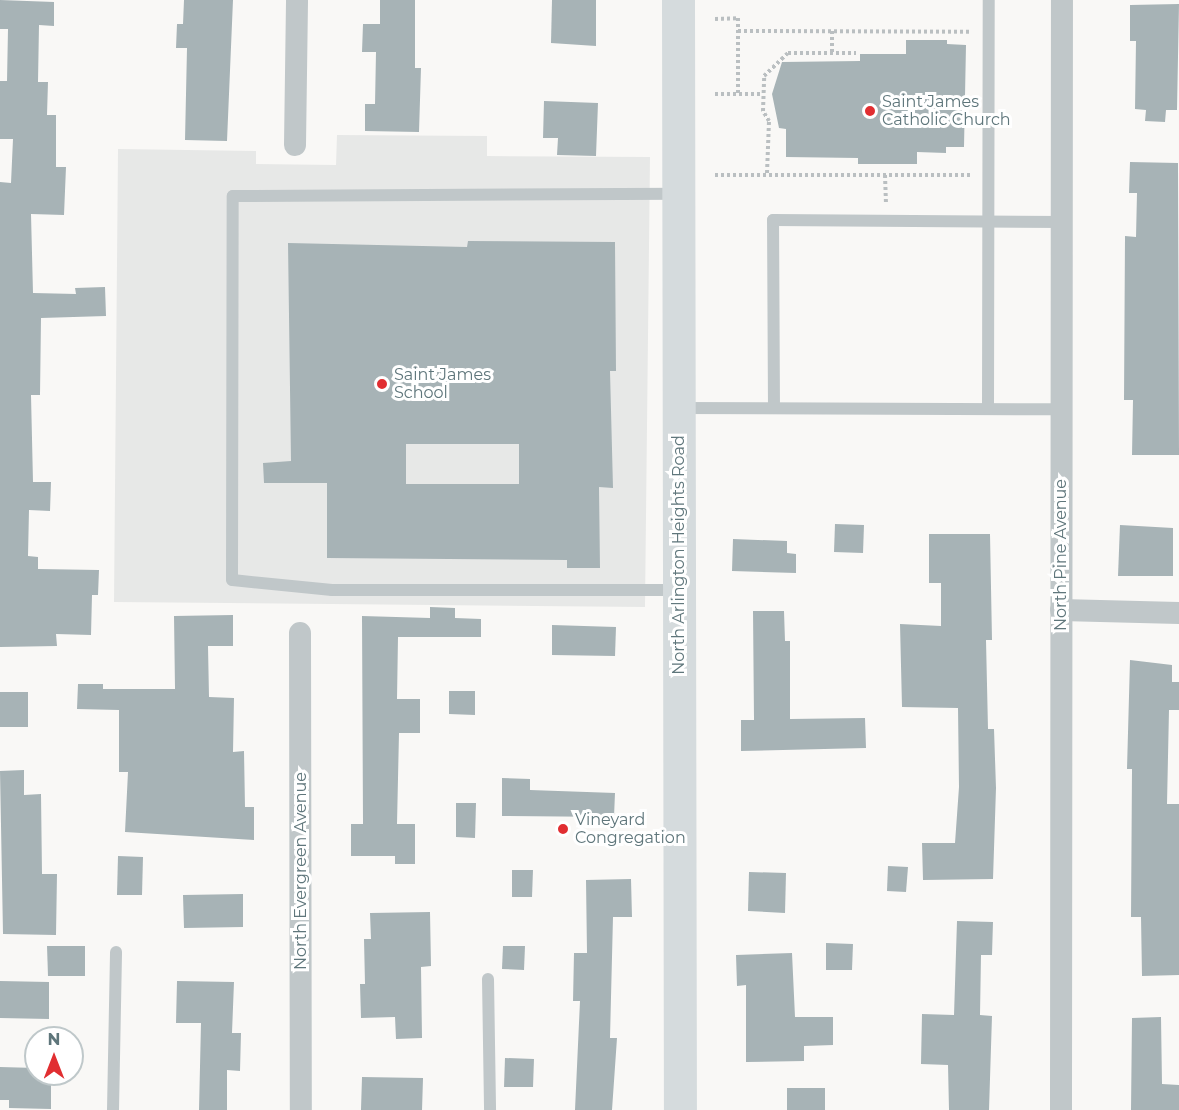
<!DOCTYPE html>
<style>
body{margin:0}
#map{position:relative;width:1179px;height:1110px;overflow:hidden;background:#f9f8f6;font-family:Montserrat,sans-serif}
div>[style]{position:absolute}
.built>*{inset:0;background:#e7e8e7}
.building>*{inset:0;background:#a7b3b6}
.path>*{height:4px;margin-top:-2px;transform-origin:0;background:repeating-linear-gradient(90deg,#babfc1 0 3px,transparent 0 6px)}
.service>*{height:12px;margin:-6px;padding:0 6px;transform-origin:6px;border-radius:6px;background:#c0c7c9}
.minor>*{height:22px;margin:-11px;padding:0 11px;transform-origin:11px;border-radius:11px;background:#c0c7c9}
.secondary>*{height:33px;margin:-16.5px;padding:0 16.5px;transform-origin:16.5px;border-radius:16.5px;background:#d5dbdd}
.dots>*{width:16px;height:16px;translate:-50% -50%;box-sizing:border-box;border:3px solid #fff;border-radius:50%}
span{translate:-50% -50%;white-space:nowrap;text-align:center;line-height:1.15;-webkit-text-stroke:6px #fff;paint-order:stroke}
.poi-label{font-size:16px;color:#5f767b}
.left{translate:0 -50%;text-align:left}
.street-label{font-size:16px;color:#5f767b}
.north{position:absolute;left:24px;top:1026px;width:60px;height:60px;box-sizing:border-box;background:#fff;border:2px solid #bfc8ca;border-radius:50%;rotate:0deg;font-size:16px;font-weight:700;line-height:24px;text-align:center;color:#5f767b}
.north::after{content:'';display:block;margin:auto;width:21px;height:27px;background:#e12e31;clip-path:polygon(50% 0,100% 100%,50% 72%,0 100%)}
</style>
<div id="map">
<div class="built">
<i style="clip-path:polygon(337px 135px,487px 136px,487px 156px,650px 157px,645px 607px,114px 602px,118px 149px,256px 151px,256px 164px,336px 165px)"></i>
</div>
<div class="building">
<i style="clip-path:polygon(0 0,54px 2px,54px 26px,39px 25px,38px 82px,48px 82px,47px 115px,56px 115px,56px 167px,66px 167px,64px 215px,31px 214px,33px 293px,76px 294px,75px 288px,105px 287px,106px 316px,41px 318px,40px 395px,31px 395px,33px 482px,51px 482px,50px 511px,29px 510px,28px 556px,38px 557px,38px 569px,99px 570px,98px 595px,92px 595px,91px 635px,56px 634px,57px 646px,0 647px,0 182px,11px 183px,13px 139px,0 139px,0 81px,7px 81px,8px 29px,0 29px)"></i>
<i style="clip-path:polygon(184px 0,233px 0,227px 141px,185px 140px,187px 48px,176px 48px,177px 24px,183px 24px)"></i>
<i style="clip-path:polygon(380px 0,415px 0,415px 68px,421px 68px,419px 132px,365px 131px,365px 104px,375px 104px,376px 52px,362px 52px,363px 24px,380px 24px)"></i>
<i style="clip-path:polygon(552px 0,596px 0,596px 46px,551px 43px)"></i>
<i style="clip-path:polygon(1179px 4px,1177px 110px,1166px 110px,1165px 122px,1145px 121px,1146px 110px,1135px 109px,1136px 41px,1130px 41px,1130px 5px)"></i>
<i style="clip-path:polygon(906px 40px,947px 40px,947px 44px,966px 45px,964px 147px,946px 147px,946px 153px,917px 152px,917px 164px,858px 164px,858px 158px,786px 157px,786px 129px,779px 128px,772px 94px,782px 62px,860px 61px,860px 54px,906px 54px)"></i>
<i style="clip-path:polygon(544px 101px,598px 103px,596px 156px,557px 155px,558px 138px,543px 138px)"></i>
<i style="clip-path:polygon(1130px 162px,1178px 163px,1179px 455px,1132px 455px,1133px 400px,1124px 400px,1125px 236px,1136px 237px,1137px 193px,1129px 193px)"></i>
<i style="clip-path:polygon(evenodd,468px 241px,615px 242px,616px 371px,610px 371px,613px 488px,599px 487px,600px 568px,567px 568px,567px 560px,327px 558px,327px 483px,264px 483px,263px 463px,291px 461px,288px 243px,467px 247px,468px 241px,406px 444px,519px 444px,519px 484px,406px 484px,406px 444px)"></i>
<i style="clip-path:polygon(835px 524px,864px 525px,863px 553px,834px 552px)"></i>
<i style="clip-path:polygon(1120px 525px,1173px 528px,1173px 576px,1118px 576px)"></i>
<i style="clip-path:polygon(929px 534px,990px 534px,992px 640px,986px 640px,988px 729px,994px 729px,996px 788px,993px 879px,923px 880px,922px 843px,955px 843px,959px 787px,958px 708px,902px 707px,900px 624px,941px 626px,941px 583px,929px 583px)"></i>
<i style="clip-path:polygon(733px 539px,787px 541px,787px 553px,796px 554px,796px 573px,732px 571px)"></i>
<i style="clip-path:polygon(430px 607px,455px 608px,455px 618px,481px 619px,481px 637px,398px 637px,397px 699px,420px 699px,420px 733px,399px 733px,397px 824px,415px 824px,415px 864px,395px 864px,395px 856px,351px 856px,351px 824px,363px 824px,362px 616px,430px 618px)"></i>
<i style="clip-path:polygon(753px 611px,784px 611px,785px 641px,790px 641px,790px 719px,865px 718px,866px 748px,741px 751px,741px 720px,754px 720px)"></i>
<i style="clip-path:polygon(233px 615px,233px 646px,208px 646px,209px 697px,234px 698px,233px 752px,244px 751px,245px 807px,254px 807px,254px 840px,125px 832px,128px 772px,119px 772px,119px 710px,77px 709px,78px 684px,103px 684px,103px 689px,175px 689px,174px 616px)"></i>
<i style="clip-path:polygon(552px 625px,616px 627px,615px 656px,552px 655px)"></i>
<i style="clip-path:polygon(1130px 660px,1172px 665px,1172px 682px,1179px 682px,1179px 710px,1169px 710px,1167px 804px,1179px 804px,1179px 975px,1142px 976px,1141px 917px,1131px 917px,1132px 769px,1127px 769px)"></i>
<i style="clip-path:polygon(449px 691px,475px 691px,475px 715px,449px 714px)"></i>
<i style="clip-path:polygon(0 692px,28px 692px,28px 727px,0 727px)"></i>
<i style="clip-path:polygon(24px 770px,24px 795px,41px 794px,42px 874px,57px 874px,56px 935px,3px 934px,0 771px)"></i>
<i style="clip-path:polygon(502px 778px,530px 779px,530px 790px,615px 793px,614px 817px,502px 816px)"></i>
<i style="clip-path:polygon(456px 803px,476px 803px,475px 838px,456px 837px)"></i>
<i style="clip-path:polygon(118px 856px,143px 857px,142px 895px,117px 895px)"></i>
<i style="clip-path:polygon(888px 866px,908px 867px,906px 892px,887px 891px)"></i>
<i style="clip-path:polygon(512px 870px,533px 870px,532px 897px,512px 897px)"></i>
<i style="clip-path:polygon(749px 872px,786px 873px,785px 913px,748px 911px)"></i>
<i style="clip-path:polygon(631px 879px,632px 917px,613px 917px,610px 1038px,617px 1038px,612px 1110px,575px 1110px,580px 1001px,573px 1001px,574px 953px,587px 953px,586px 880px)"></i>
<i style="clip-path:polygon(243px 894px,243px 927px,184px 928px,183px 895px)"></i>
<i style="clip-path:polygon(430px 912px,431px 966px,421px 967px,422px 1038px,396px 1039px,395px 1017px,361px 1018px,360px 984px,365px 984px,364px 939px,371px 939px,370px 913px)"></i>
<i style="clip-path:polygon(957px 921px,993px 922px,992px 955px,981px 955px,980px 1015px,992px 1016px,989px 1110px,949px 1110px,948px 1065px,921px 1064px,922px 1014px,954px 1015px)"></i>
<i style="clip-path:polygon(826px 943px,853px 944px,852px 970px,826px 970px)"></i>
<i style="clip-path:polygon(47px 946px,85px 946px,85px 976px,48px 976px)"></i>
<i style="clip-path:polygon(503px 946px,525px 946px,524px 970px,502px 969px)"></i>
<i style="clip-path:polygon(792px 953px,795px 1017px,833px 1017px,833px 1045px,804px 1046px,804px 1061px,746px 1062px,746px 985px,737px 986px,736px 955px)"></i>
<i style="clip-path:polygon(0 981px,49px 982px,49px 1019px,0 1018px)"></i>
<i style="clip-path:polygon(177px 981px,234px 982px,232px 1033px,241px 1033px,240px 1071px,227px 1070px,227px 1110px,199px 1110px,201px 1023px,176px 1023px)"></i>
<i style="clip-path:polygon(1161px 1017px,1162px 1084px,1179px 1085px,1179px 1110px,1131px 1110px,1132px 1018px)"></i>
<i style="clip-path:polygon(505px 1058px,534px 1059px,533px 1087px,504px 1087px)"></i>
<i style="clip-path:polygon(0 1067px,36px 1068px,36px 1074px,51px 1074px,51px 1109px,9px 1108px,9px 1100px,0 1100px)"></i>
<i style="clip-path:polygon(362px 1077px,423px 1078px,422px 1110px,361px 1110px)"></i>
<i style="clip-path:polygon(787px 1088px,825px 1088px,825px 1110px,787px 1110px)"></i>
</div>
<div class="path">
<i style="left:715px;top:19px;width:23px;rotate:-2deg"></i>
<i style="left:738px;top:18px;width:76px;rotate:90deg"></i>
<i style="left:738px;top:31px;width:233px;rotate:0.2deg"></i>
<i style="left:832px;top:31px;width:22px;rotate:90deg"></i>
<i style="left:715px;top:94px;width:48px"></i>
<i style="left:767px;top:173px;width:52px;rotate:-87.8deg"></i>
<i style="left:769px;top:121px;width:12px;rotate:-121deg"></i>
<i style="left:763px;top:111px;width:35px;rotate:-88deg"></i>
<i style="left:764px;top:76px;width:33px;rotate:-44deg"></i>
<i style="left:788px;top:53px;width:68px"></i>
<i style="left:715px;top:175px;width:257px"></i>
<i style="left:885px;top:175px;width:29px;rotate:88deg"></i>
</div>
<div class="service">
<i style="left:680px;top:408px;width:381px;rotate:0.2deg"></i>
<i style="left:774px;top:408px;width:188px;rotate:-90.3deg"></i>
<i style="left:773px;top:220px;width:289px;rotate:0.4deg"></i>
<i style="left:988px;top:408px;width:408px;rotate:-89.9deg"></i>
<i style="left:678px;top:590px;width:346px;rotate:180deg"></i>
<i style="left:332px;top:590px;width:100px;rotate:-174.3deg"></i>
<i style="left:232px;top:580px;width:384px;rotate:-89.9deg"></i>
<i style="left:233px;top:196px;width:445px;rotate:-0.3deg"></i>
<i style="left:488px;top:979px;width:131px;rotate:89.1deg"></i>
<i style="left:113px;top:1110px;width:158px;rotate:-88.9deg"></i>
</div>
<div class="minor">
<i style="left:295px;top:145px;width:145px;rotate:-89.2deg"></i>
<i style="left:1061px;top:610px;width:118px;rotate:1.5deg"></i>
<i style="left:300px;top:633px;width:477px;rotate:89.9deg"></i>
<i style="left:1061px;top:1110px;width:1110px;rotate:-89.95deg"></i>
</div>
<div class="secondary">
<i style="left:678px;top:0;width:1110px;rotate:89.9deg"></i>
</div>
<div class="dots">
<i style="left:870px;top:111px;background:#e12e31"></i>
<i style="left:382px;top:384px;background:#e12e31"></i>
<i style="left:563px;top:829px;background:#e12e31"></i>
</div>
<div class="poi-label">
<span class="left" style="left:882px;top:111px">Saint James<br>Catholic Church</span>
<span class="left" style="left:394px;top:384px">Saint James<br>School</span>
<span class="left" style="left:575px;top:829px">Vineyard<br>Congregation</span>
</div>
<div class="street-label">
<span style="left:679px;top:555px;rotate:-90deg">North Arlington Heights Road</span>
<span style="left:1061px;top:555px;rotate:-90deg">North Pine Avenue</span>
<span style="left:301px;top:871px;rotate:-90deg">North Evergreen Avenue</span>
</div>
<div class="north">N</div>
</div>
